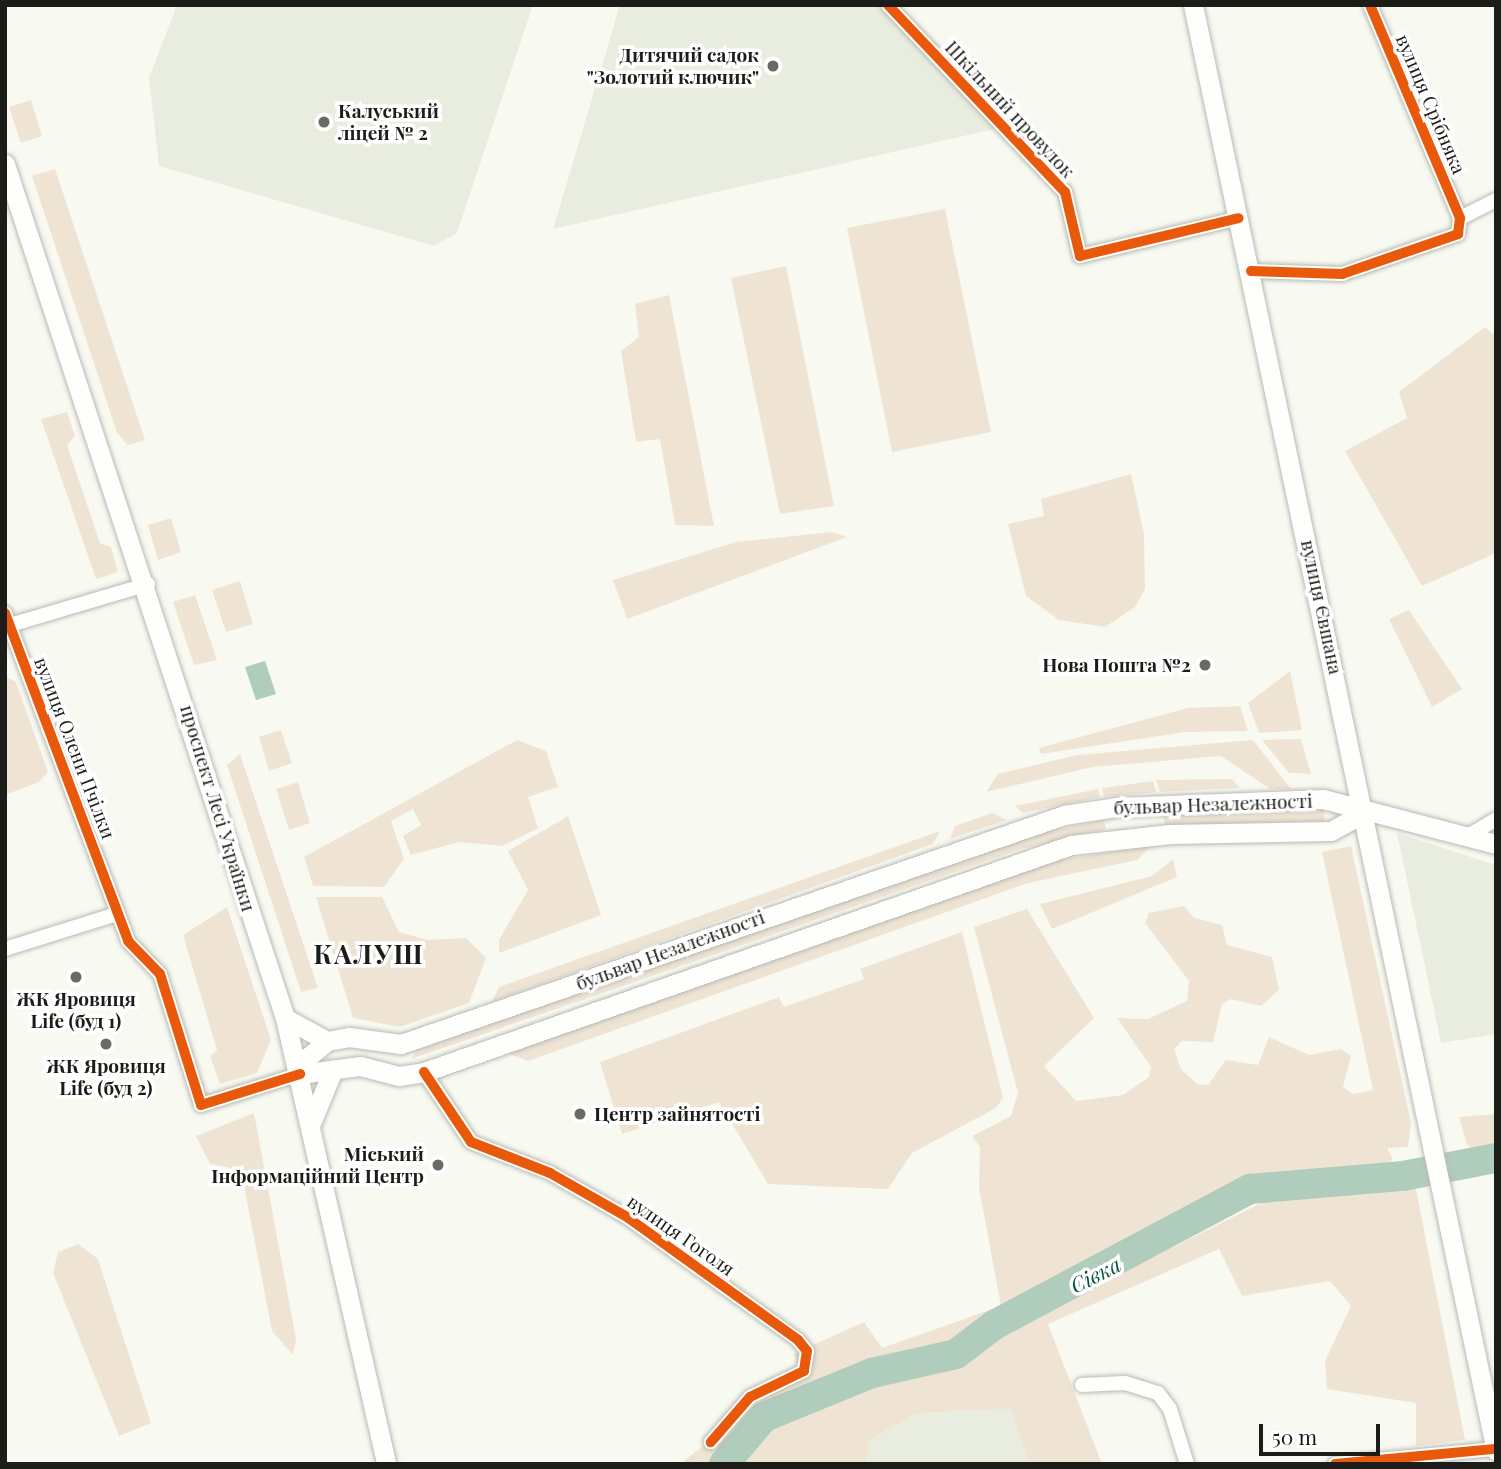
<!DOCTYPE html>
<meta charset="utf-8">
<style>
body{margin:0}
#map{position:relative;width:1501px;height:1469px;overflow:hidden;background:#f8faf2;font-family:"Playfair Display",serif}
div>[style]{position:absolute}
.built>*{inset:0;background:#e9eddf}
.green>*{inset:0;background:#efe4d4}
.water>*{inset:0;background:#b0ccbc}
.river>*{height:30px;margin:-15px;padding:0 15px;transform-origin:15px;border-radius:15px;background:#b0ccbc}
.roads{filter:drop-shadow(0 0 2px #b8bab3) drop-shadow(0 0 2px #b8bab3)}
.street>*{height:14px;margin:-7px;padding:0 7px;transform-origin:7px;border-radius:7px;background:#fefefd}
.secondary>*{height:19px;margin:-9.5px;padding:0 9.5px;transform-origin:9.5px;border-radius:9.5px;background:#fefefd}
.cycleway>*{height:10px;margin:-5px;padding:0 5px;transform-origin:5px;border-radius:5px;background:#e8590c}
.dots>*{width:19px;height:19px;translate:-50% -50%;box-sizing:border-box;border:4px solid #fff;border-radius:50%}
span{translate:-50% -50%;white-space:nowrap;text-align:center;line-height:1.15;-webkit-text-stroke:7px #fff;paint-order:stroke}
.poi-label{font-size:19px;color:#1c1d18;font-weight:700}
.right{translate:-100% -50%;text-align:right}
.left{translate:0 -50%;text-align:left}
.street-label{font-size:19px;color:#1c1d18}
.water-label{font-size:21px;color:#07543b;font-style:italic}
.district-label{font-size:26px;color:#1c1d18;font-weight:700;letter-spacing:2px}
.frame{position:absolute;inset:0;border:7px solid #1c1d18;pointer-events:none}
.scale{position:absolute;left:1259px;top:1424px;width:121px;height:32px;box-sizing:border-box;border:4px solid #1c1d18;border-top:0;padding-left:9px;font-size:21px;line-height:24px;white-space:nowrap;color:#1c1d18;-webkit-text-stroke:5px #fff;paint-order:stroke}
</style>
<div id="map">
<div class="built">
<i style="clip-path:polygon(177px 5px,533px 5px,457px 233px,434px 246px,159px 166px,149px 78px)"></i>
<i style="clip-path:polygon(620px 5px,888px 5px,1003px 127px,553px 229px)"></i>
<i style="clip-path:polygon(1397px 833px,1496px 865px,1496px 1034px,1441px 1043px)"></i>
<i style="clip-path:polygon(1010px 1409px,1030px 1464px,849px 1464px,867px 1462px,869px 1440px,918px 1413px)"></i>
</div>
<div class="green">
<i style="clip-path:polygon(31px 100px,42px 136px,21px 143px,9px 107px)"></i>
<i style="clip-path:polygon(55px 169px,145px 440px,128px 445px,117px 433px,32px 176px)"></i>
<i style="clip-path:polygon(945px 209px,991px 432px,892px 452px,847px 228px)"></i>
<i style="clip-path:polygon(786px 266px,834px 506px,780px 514px,731px 278px)"></i>
<i style="clip-path:polygon(669px 295px,714px 526px,675px 525px,660px 439px,636px 442px,621px 351px,639px 337px,635px 304px)"></i>
<i style="clip-path:polygon(1485px 327px,1496px 337px,1496px 553px,1422px 586px,1345px 451px,1407px 418px,1399px 392px)"></i>
<i style="clip-path:polygon(67px 412px,75px 436px,67px 445px,100px 543px,111px 547px,118px 572px,96px 579px,41px 419px)"></i>
<i style="clip-path:polygon(1131px 474px,1144px 534px,1145px 589px,1135px 607px,1105px 627px,1059px 620px,1026px 596px,1008px 524px,1044px 516px,1041px 499px)"></i>
<i style="clip-path:polygon(171px 518px,181px 552px,158px 560px,148px 525px)"></i>
<i style="clip-path:polygon(832px 532px,847px 537px,627px 619px,613px 580px,736px 542px)"></i>
<i style="clip-path:polygon(240px 581px,253px 624px,226px 632px,212px 590px)"></i>
<i style="clip-path:polygon(195px 595px,217px 660px,194px 665px,173px 602px)"></i>
<i style="clip-path:polygon(1409px 610px,1462px 689px,1432px 707px,1389px 619px)"></i>
<i style="clip-path:polygon(1290px 671px,1302px 730px,1259px 733px,1248px 703px)"></i>
<i style="clip-path:polygon(5px 676px,16px 682px,48px 772px,39px 782px,5px 795px)"></i>
<i style="clip-path:polygon(1240px 706px,1248px 731px,1185px 732px,1041px 754px,1039px 748px,1188px 708px)"></i>
<i style="clip-path:polygon(281px 730px,292px 763px,269px 771px,259px 737px)"></i>
<i style="clip-path:polygon(1301px 739px,1311px 774px,1289px 773px,1262px 740px)"></i>
<i style="clip-path:polygon(517px 740px,546px 751px,558px 787px,528px 797px,538px 828px,502px 846px,459px 842px,411px 855px,403px 836px,421px 825px,413px 809px,391px 821px,404px 859px,384px 887px,313px 886px,304px 857px)"></i>
<i style="clip-path:polygon(1253px 740px,1291px 789px,1270px 789px,1221px 756px,1093px 767px,986px 792px,998px 774px,1077px 755px)"></i>
<i style="clip-path:polygon(240px 754px,318px 988px,301px 992px,227px 765px)"></i>
<i style="clip-path:polygon(1232px 779px,1240px 788px,1160px 792px,1156px 780px)"></i>
<i style="clip-path:polygon(1153px 781px,1156px 792px,1104px 797px,1102px 788px)"></i>
<i style="clip-path:polygon(298px 782px,310px 823px,289px 830px,276px 789px)"></i>
<i style="clip-path:polygon(1098px 789px,1100px 797px,1023px 813px,1015px 806px)"></i>
<i style="clip-path:polygon(1323px 808px,1325px 821px,1165px 825px,1163px 815px)"></i>
<i style="clip-path:polygon(992px 813px,1007px 820px,950px 839px,955px 826px)"></i>
<i style="clip-path:polygon(568px 816px,601px 915px,499px 953px,499px 940px,528px 890px,508px 851px)"></i>
<i style="clip-path:polygon(1104px 820px,1106px 829px,1021px 849px,411px 1059px,417px 1050px,1027px 836px)"></i>
<i style="clip-path:polygon(940px 831px,933px 844px,492px 1002px,499px 987px)"></i>
<i style="clip-path:polygon(1151px 846px,1137px 860px,1028px 883px,528px 1061px,507px 1053px,1053px 861px)"></i>
<i style="clip-path:polygon(1351px 846px,1411px 1123px,1408px 1147px,1387px 1148px,1393px 1159px,1381px 1172px,1242px 1176px,1194px 1214px,1002px 1306px,1032px 1318px,1263px 1202px,1415px 1184px,1465px 1440px,1416px 1446px,1416px 1403px,1327px 1389px,1325px 1361px,1351px 1306px,1330px 1281px,1242px 1296px,1219px 1249px,1048px 1324px,1102px 1464px,1030px 1464px,1010px 1409px,918px 1413px,869px 1440px,867px 1462px,680px 1464px,802px 1369px,793px 1354px,864px 1322px,882px 1348px,1001px 1306px,979px 1188px,980px 1147px,972px 1136px,1011px 1116px,1018px 1093px,974px 927px,1027px 909px,1094px 1018px,1044px 1066px,1076px 1101px,1123px 1095px,1149px 1077px,1151px 1067px,1117px 1018px,1148px 1019px,1187px 1001px,1189px 981px,1145px 923px,1149px 913px,1184px 906px,1194px 918px,1222px 925px,1227px 945px,1272px 957px,1279px 990px,1261px 1006px,1231px 999px,1222px 1004px,1213px 1042px,1182px 1041px,1174px 1049px,1181px 1069px,1197px 1084px,1208px 1085px,1226px 1060px,1258px 1065px,1269px 1037px,1309px 1055px,1341px 1049px,1351px 1056px,1343px 1087px,1353px 1094px,1373px 1090px,1322px 852px)"></i>
<i style="clip-path:polygon(1173px 859px,1177px 877px,1052px 929px,1040px 904px,1152px 876px)"></i>
<i style="clip-path:polygon(316px 897px,382px 897px,399px 932px,428px 940px,466px 938px,486px 958px,469px 1003px,400px 1027px,353px 1018px)"></i>
<i style="clip-path:polygon(227px 907px,271px 1040px,257px 1073px,220px 1084px,210px 1056px,217px 1050px,183px 935px)"></i>
<i style="clip-path:polygon(962px 932px,1003px 1098px,996px 1108px,912px 1153px,888px 1189px,768px 1184px,719px 1102px,622px 1134px,600px 1062px,779px 997px,784px 1007px,864px 979px,860px 969px)"></i>
<i style="clip-path:polygon(254px 1113px,296px 1339px,293px 1355px,272px 1331px,241px 1170px,210px 1164px,196px 1136px)"></i>
<i style="clip-path:polygon(1496px 1114px,1496px 1151px,1478px 1155px,1467px 1144px,1459px 1117px)"></i>
<i style="clip-path:polygon(78px 1244px,98px 1259px,151px 1423px,119px 1436px,53px 1273px,58px 1252px)"></i>
</div>
<div class="water">
<i style="clip-path:polygon(265px 661px,276px 694px,256px 700px,245px 667px)"></i>
</div>
<div class="river">
<i style="left:724px;top:1464px;width:62px;rotate:-49.6deg"></i>
<i style="left:764px;top:1417px;width:117px;rotate:-22.2deg"></i>
<i style="left:872px;top:1373px;width:86px;rotate:-12.7deg"></i>
<i style="left:956px;top:1354px;width:48px;rotate:-37.3deg"></i>
<i style="left:994px;top:1325px;width:290px;rotate:-28deg"></i>
<i style="left:1250px;top:1189px;width:154px;rotate:-4.9deg"></i>
<i style="left:1403px;top:1176px;width:95px;rotate:-11deg"></i>
</div>
<div class="roads">
<div class="street">
<i style="left:888px;top:5px;width:257px;rotate:46.6deg"></i>
<i style="left:1065px;top:192px;width:66px;rotate:76.8deg"></i>
<i style="left:1080px;top:256px;width:163px;rotate:-13.4deg"></i>
<i style="left:1460px;top:218px;width:40px;rotate:-26.6deg"></i>
<i style="left:1251px;top:271px;width:91px;rotate:1.9deg"></i>
<i style="left:1342px;top:274px;width:123px;rotate:-19deg"></i>
<i style="left:1458px;top:234px;width:16px;rotate:-83deg"></i>
<i style="left:1460px;top:218px;width:231px;rotate:-112.9deg"></i>
<i style="left:5px;top:613px;width:350px;rotate:69.4deg"></i>
<i style="left:128px;top:941px;width:46px;rotate:45.9deg"></i>
<i style="left:160px;top:974px;width:137px;rotate:72.6deg"></i>
<i style="left:201px;top:1105px;width:104px;rotate:-17.4deg"></i>
<i style="left:10px;top:625px;width:144px;rotate:-16.5deg"></i>
<i style="left:1468px;top:836px;width:33px;rotate:-31deg"></i>
<i style="left:5px;top:949px;width:117px;rotate:-17.4deg"></i>
<i style="left:424px;top:1072px;width:84px;rotate:56.1deg"></i>
<i style="left:471px;top:1142px;width:85px;rotate:21.4deg"></i>
<i style="left:550px;top:1173px;width:89px;rotate:29.7deg"></i>
<i style="left:627px;top:1217px;width:211px;rotate:35.7deg"></i>
<i style="left:798px;top:1340px;width:14px;rotate:51deg"></i>
<i style="left:807px;top:1351px;width:20px;rotate:99deg"></i>
<i style="left:804px;top:1371px;width:60px;rotate:154.3deg"></i>
<i style="left:750px;top:1397px;width:60px;rotate:130.9deg"></i>
<i style="left:1082px;top:1385px;width:43px;rotate:-2.7deg"></i>
<i style="left:1125px;top:1383px;width:34px;rotate:17deg"></i>
<i style="left:1158px;top:1393px;width:20px;rotate:53deg"></i>
<i style="left:1170px;top:1409px;width:58px;rotate:72.8deg"></i>
<i style="left:1335px;top:1464px;width:161px;rotate:-5.4deg"></i>
</div>
<div class="secondary">
<i style="left:1193px;top:5px;width:1477px;rotate:78.17deg"></i>
<i style="left:5px;top:164px;width:899px;rotate:71.85deg"></i>
<i style="left:285px;top:1018px;width:457px;rotate:77.2deg"></i>
<i style="left:285px;top:1018px;width:48px;rotate:28.7deg"></i>
<i style="left:300px;top:1074px;width:19px;rotate:-65deg"></i>
<i style="left:308px;top:1057px;width:25px;rotate:-40deg"></i>
<i style="left:327px;top:1041px;width:22px;rotate:-10deg"></i>
<i style="left:349px;top:1037px;width:52px;rotate:7.7deg"></i>
<i style="left:401px;top:1044px;width:701px;rotate:-19.05deg"></i>
<i style="left:1064px;top:815px;width:54px;rotate:-8.6deg"></i>
<i style="left:1117px;top:807px;width:206px;rotate:-2.2deg"></i>
<i style="left:1323px;top:799px;width:179px;rotate:14.6deg"></i>
<i style="left:300px;top:1074px;width:61px;rotate:-7.6deg"></i>
<i style="left:360px;top:1066px;width:40px;rotate:14.4deg"></i>
<i style="left:399px;top:1076px;width:25px;rotate:-9deg"></i>
<i style="left:424px;top:1072px;width:686px;rotate:-19.33deg"></i>
<i style="left:1071px;top:845px;width:100px;rotate:-6.3deg"></i>
<i style="left:1170px;top:834px;width:161px;rotate:-1.1deg"></i>
<i style="left:1331px;top:831px;width:39px;rotate:-29deg"></i>
<i style="left:311px;top:1123px;width:57px;rotate:-67.5deg"></i>
</div>
</div>
<div class="cycleway">
<i style="left:888px;top:5px;width:257px;rotate:46.6deg"></i>
<i style="left:1065px;top:192px;width:66px;rotate:76.8deg"></i>
<i style="left:1080px;top:256px;width:163px;rotate:-13.4deg"></i>
<i style="left:1251px;top:271px;width:91px;rotate:1.9deg"></i>
<i style="left:1342px;top:274px;width:123px;rotate:-19deg"></i>
<i style="left:1458px;top:234px;width:16px;rotate:-83deg"></i>
<i style="left:1460px;top:218px;width:231px;rotate:-112.9deg"></i>
<i style="left:5px;top:613px;width:350px;rotate:69.4deg"></i>
<i style="left:128px;top:941px;width:46px;rotate:45.9deg"></i>
<i style="left:160px;top:974px;width:137px;rotate:72.6deg"></i>
<i style="left:201px;top:1105px;width:104px;rotate:-17.4deg"></i>
<i style="left:424px;top:1072px;width:84px;rotate:56.1deg"></i>
<i style="left:471px;top:1142px;width:85px;rotate:21.4deg"></i>
<i style="left:550px;top:1173px;width:89px;rotate:29.7deg"></i>
<i style="left:627px;top:1217px;width:211px;rotate:35.7deg"></i>
<i style="left:798px;top:1340px;width:14px;rotate:51deg"></i>
<i style="left:807px;top:1351px;width:20px;rotate:99deg"></i>
<i style="left:804px;top:1371px;width:60px;rotate:154.3deg"></i>
<i style="left:750px;top:1397px;width:60px;rotate:130.9deg"></i>
<i style="left:1335px;top:1464px;width:161px;rotate:-5.4deg"></i>
</div>
<div class="dots">
<i style="left:773px;top:66px;background:#696a64"></i>
<i style="left:324px;top:122px;background:#696a64"></i>
<i style="left:1205px;top:665px;background:#696a64"></i>
<i style="left:76px;top:977px;background:#696a64"></i>
<i style="left:106px;top:1044px;background:#696a64"></i>
<i style="left:580px;top:1114px;background:#696a64"></i>
<i style="left:438px;top:1165px;background:#696a64"></i>
</div>
<div class="poi-label">
<span class="right" style="left:759px;top:66px">Дитячий садок<br>"Золотий ключик"</span>
<span class="left" style="left:338px;top:122px">Калуський<br>ліцей № 2</span>
<span class="right" style="left:1191px;top:665px">Нова Пошта №2</span>
<span style="left:76px;top:1010px">ЖК Яровиця<br>Life (буд 1)</span>
<span style="left:106px;top:1077px">ЖК Яровиця<br>Life (буд 2)</span>
<span class="left" style="left:594px;top:1114px">Центр зайнятості</span>
<span class="right" style="left:424px;top:1165px">Міський<br>Інформаційний Центр</span>
</div>
<div class="street-label">
<span style="left:1431px;top:104px;rotate:67deg">вулиця Срібняка</span>
<span style="left:1010px;top:109px;rotate:47deg">Шкільний провулок</span>
<span style="left:1322px;top:607px;rotate:78deg">вулиця Євшана</span>
<span style="left:75px;top:748px;rotate:69deg">вулиця Олени Пчілки</span>
<span style="left:1213px;top:804px;rotate:-2deg">бульвар Незалежності</span>
<span style="left:218px;top:808px;rotate:73deg">проспект Лесі Українки</span>
<span style="left:670px;top:950px;rotate:-20deg">бульвар Незалежності</span>
<span style="left:681px;top:1235px;rotate:35deg">вулиця Гоголя</span>
</div>
<div class="water-label">
<span style="left:1095px;top:1274px;rotate:-27deg">Сівка</span>
</div>
<div class="district-label">
<span style="left:369px;top:954px">КАЛУШ</span>
</div>
<div class="frame"></div>
<div class="scale">50 m</div>
</div>
